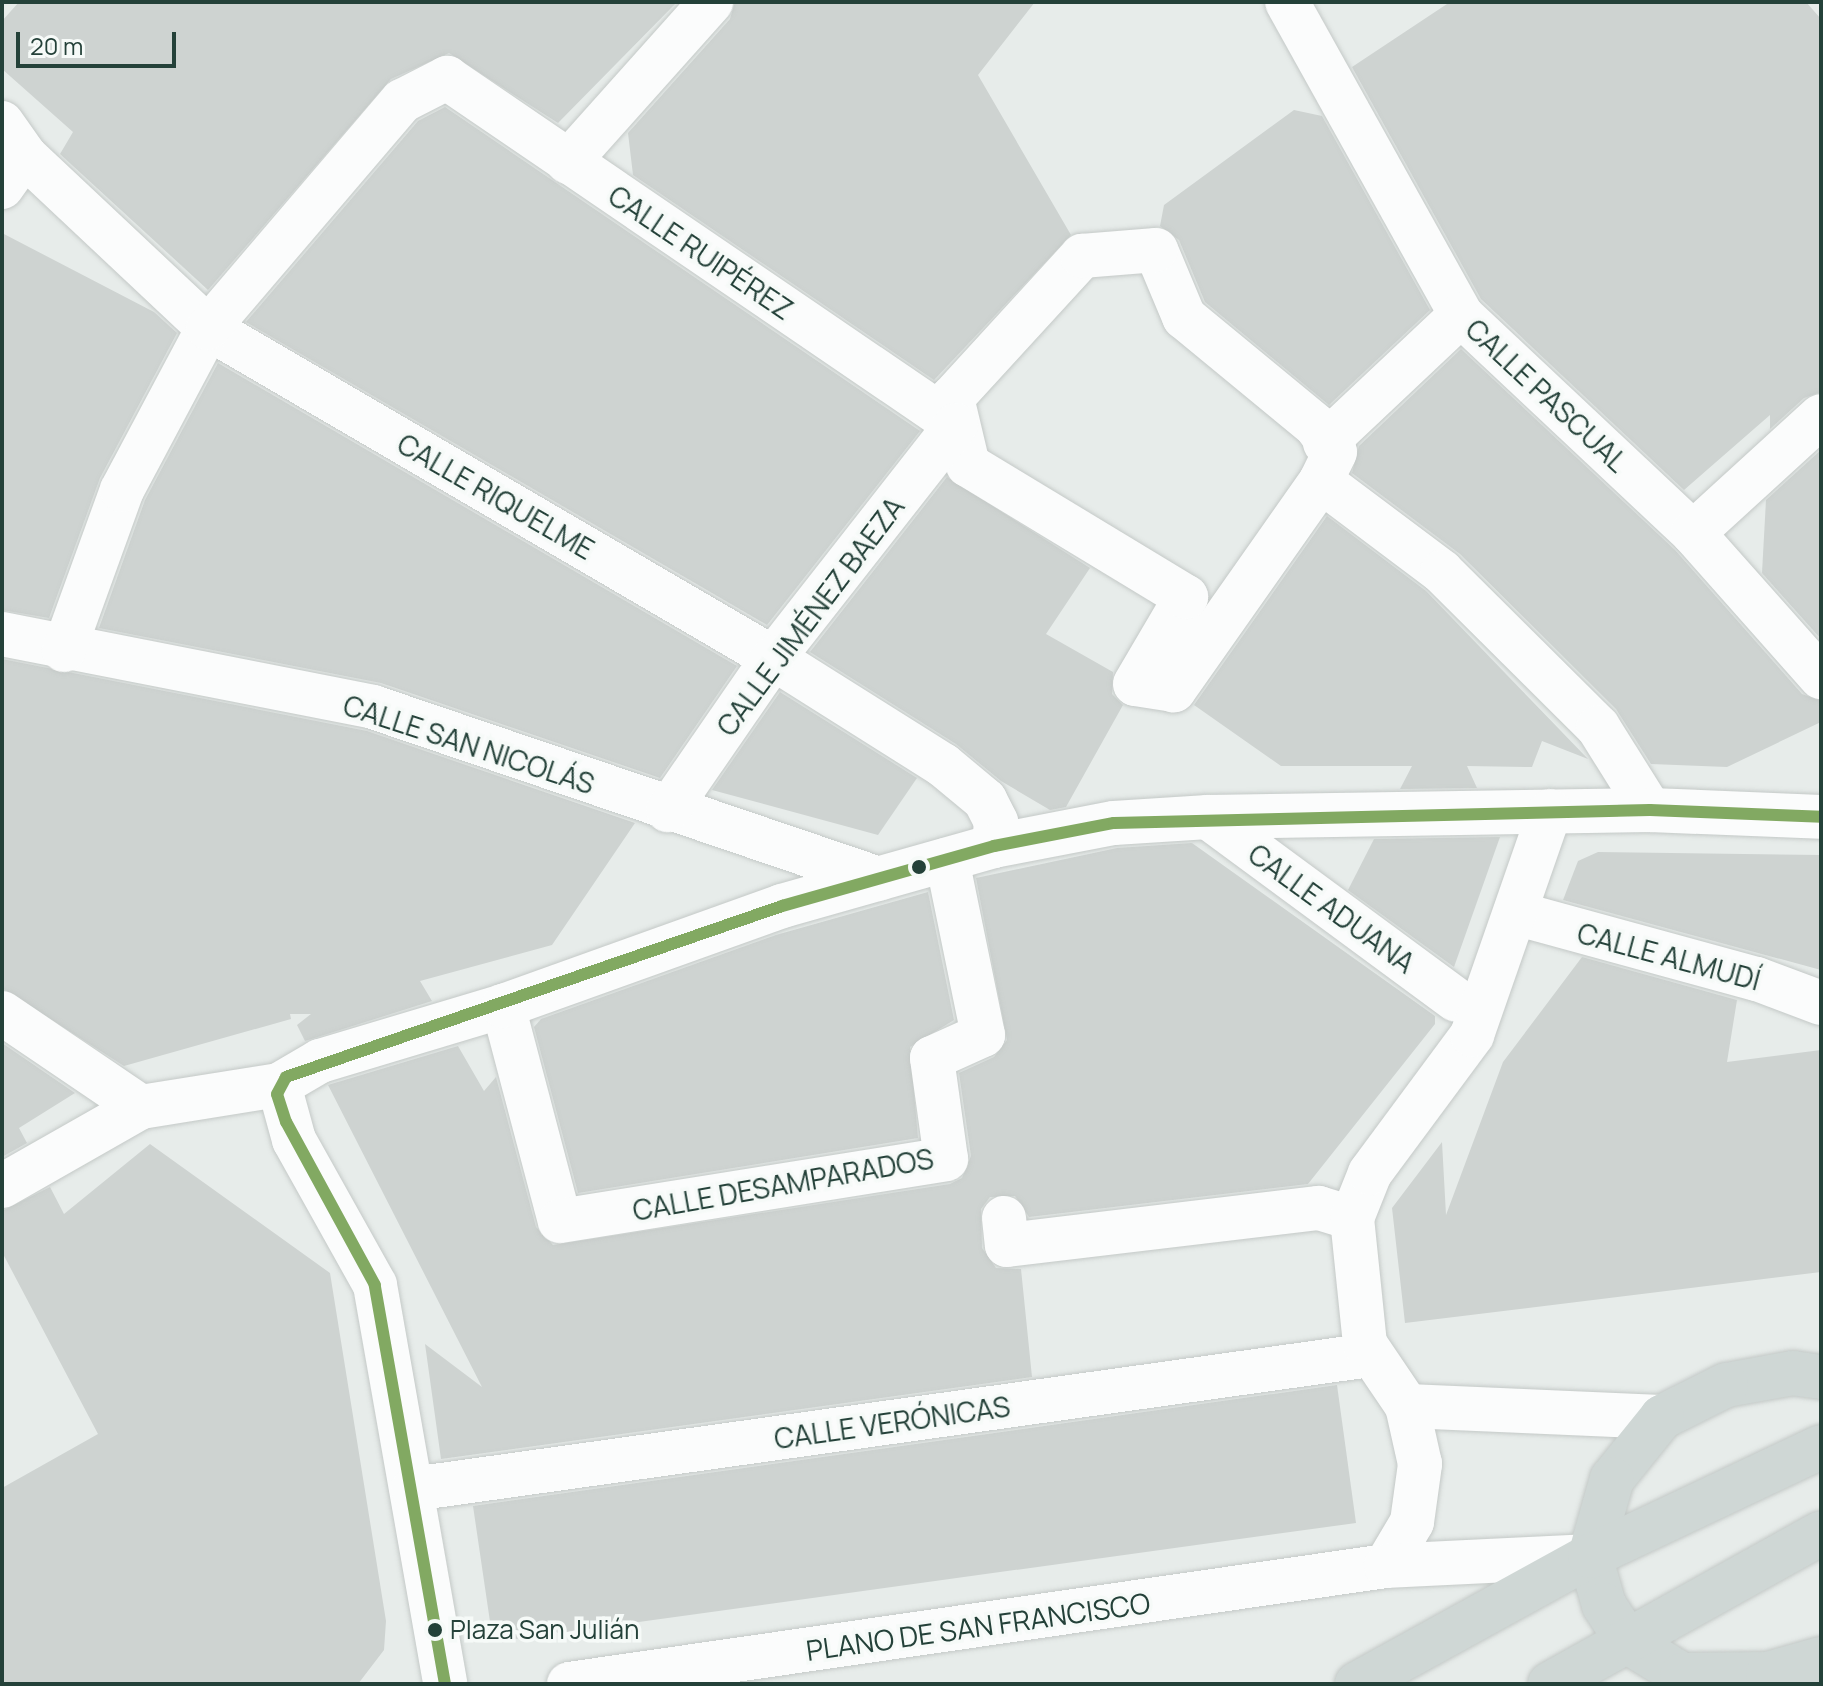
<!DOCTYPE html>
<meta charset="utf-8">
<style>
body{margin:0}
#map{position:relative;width:1823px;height:1686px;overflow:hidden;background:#e7ecea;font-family:Manrope,sans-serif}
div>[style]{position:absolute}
.building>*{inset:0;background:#ced3d1}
.roads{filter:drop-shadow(0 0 2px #c4c9c7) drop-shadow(0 0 2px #c4c9c7)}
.minor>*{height:44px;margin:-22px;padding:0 22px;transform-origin:22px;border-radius:22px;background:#fbfcfc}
.major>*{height:44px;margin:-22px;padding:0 22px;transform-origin:22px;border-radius:22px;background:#cfd7d5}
.bus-1>*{height:12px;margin:-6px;padding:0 6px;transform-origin:6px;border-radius:6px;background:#82a962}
.dots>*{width:22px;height:22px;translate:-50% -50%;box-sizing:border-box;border:4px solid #f6faf8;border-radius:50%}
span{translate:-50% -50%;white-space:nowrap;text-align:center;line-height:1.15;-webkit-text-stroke:7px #f6faf8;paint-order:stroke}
.bus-label{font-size:26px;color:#244139}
.left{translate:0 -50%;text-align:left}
.street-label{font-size:28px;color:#244139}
.frame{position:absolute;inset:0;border:4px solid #244139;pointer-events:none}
.scale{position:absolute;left:16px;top:32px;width:160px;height:36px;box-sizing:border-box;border:4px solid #244139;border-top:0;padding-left:10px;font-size:24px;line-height:28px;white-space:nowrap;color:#244139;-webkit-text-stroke:6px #f6faf8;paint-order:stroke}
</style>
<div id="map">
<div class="building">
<i style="clip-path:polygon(19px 2px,677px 2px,558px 123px,449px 53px,391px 79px,208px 290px,60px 154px,73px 132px,2px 69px,2px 21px)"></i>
<i style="clip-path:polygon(735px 2px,1035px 2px,978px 75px,1071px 235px,934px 380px,633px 175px,628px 133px,730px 19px)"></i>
<i style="clip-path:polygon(1450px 2px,1806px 2px,1821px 19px,1821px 392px,1804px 398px,1770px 429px,1770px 415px,1684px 490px,1481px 299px,1352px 67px)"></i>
<i style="clip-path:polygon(445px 107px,920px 431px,767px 625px,246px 322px,418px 121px)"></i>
<i style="clip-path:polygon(1294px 110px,1322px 116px,1430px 310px,1329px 405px,1205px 302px,1179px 240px,1160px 226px,1164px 205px)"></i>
<i style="clip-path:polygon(2px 233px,154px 312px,177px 333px,100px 478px,49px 618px,2px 610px)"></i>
<i style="clip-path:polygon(1461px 349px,1675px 550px,1802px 694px,1821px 701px,1821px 722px,1727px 767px,1651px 764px,1616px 709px,1460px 554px,1352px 473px,1359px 446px)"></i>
<i style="clip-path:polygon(218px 363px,737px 666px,660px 778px,381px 683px,99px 628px,145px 500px)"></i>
<i style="clip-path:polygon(1821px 450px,1821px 639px,1762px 573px,1766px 500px)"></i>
<i style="clip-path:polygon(947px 477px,1090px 568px,1046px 634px,1113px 672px,1112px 694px,1123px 705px,1066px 807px,1050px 810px,1001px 781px,956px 744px,810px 652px)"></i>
<i style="clip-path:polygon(1327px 516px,1426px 591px,1588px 759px,1542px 741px,1532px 767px,1467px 766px,1477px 788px,1400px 789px,1412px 766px,1281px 766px,1194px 705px)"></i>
<i style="clip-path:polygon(2px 659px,367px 731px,635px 823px,552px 945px,420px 981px,432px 1001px,305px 1041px,297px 1025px,311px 1014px,290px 1014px,291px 1019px,124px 1066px,2px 988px)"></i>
<i style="clip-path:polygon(780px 692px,917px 778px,878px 835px,712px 790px)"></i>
<i style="clip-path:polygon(1500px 837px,1454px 967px,1348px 890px,1374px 839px)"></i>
<i style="clip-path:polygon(1192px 843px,1435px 1016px,1435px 1024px,1308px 1184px,1029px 1217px,1015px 1196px,990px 1197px,981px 1209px,982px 1248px,996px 1268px,1021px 1269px,1032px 1377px,441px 1459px,425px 1344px,482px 1387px,328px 1085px,458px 1046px,484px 1091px,496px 1077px,536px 1227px,553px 1245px,950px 1184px,962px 1178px,971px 1156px,959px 1073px,994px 1057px,1007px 1040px,976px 878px,1117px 848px)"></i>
<i style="clip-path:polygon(1598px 852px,1821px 855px,1821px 970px,1563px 900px,1578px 861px)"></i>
<i style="clip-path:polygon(928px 892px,954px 1020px,910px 1047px,918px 1138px,578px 1193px,534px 1027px,541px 1019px,776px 935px)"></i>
<i style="clip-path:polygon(1582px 957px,1737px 1000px,1727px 1062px,1821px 1050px,1821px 1272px,1405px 1323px,1392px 1208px,1442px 1142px,1446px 1215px,1503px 1062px)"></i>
<i style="clip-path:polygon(2px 1043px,75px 1093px,19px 1128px,27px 1143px,2px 1157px)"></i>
<i style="clip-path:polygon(150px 1144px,330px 1273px,386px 1621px,384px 1650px,358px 1684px,2px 1684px,2px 1488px,98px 1434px,2px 1252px,2px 1211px,50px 1187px,64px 1214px)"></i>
<i style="clip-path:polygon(1337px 1385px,1356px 1523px,493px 1642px,473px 1506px)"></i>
</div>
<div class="roads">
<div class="minor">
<i style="left:1287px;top:2px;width:358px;rotate:60.9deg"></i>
<i style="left:1461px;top:315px;width:318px;rotate:43.2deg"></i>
<i style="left:1693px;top:533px;width:193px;rotate:48.4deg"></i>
<i style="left:2px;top:123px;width:39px;rotate:55deg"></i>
<i style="left:24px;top:155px;width:253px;rotate:43.2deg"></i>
<i style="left:208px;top:328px;width:654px;rotate:30.29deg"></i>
<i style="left:773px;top:658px;width:201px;rotate:32.2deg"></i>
<i style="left:943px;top:765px;width:55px;rotate:39.8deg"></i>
<i style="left:985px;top:800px;width:25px;rotate:63deg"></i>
<i style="left:996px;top:822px;width:24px;rotate:95deg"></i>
<i style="left:568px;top:162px;width:215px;rotate:-48.2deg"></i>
<i style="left:2px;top:187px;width:39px;rotate:-55deg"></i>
<i style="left:1156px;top:250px;width:73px;rotate:67.3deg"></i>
<i style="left:1184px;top:317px;width:171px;rotate:39.5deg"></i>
<i style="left:1316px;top:426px;width:32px;rotate:54deg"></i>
<i style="left:1335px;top:452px;width:32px;rotate:116deg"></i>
<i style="left:1321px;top:481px;width:256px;rotate:125.1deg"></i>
<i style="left:1174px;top:690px;width:39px;rotate:-171deg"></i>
<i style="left:1135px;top:684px;width:101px;rotate:-59.6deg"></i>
<i style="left:1186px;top:597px;width:255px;rotate:-148.8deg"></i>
<i style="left:968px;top:465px;width:69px;rotate:-103.4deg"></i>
<i style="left:952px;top:398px;width:193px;rotate:-47.5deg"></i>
<i style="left:1082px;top:256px;width:74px;rotate:-4.6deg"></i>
<i style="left:1325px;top:443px;width:187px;rotate:-43.3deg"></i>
<i style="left:1321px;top:481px;width:151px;rotate:36.9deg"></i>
<i style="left:1442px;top:572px;width:220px;rotate:44.8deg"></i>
<i style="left:1598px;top:727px;width:98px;rotate:57.9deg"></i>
<i style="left:1693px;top:533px;width:173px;rotate:-42.4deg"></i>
<i style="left:2px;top:634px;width:378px;rotate:11.1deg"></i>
<i style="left:373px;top:707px;width:534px;rotate:18.77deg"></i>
<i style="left:64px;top:650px;width:170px;rotate:-70.1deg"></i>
<i style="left:122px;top:490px;width:183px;rotate:-62deg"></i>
<i style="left:208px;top:328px;width:299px;rotate:-49.5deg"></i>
<i style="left:402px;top:101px;width:51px;rotate:-27.1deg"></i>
<i style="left:447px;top:78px;width:616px;rotate:34.28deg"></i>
<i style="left:956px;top:425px;width:296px;rotate:128.1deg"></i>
<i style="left:773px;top:658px;width:185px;rotate:124.6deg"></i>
<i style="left:1208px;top:817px;width:308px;rotate:36.4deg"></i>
<i style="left:1515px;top:913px;width:251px;rotate:15.3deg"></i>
<i style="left:1757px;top:979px;width:68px;rotate:20.6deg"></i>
<i style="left:503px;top:1006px;width:222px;rotate:75.2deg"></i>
<i style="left:560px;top:1221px;width:391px;rotate:-9.1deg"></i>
<i style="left:946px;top:1159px;width:102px;rotate:-97.9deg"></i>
<i style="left:932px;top:1058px;width:56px;rotate:-24.3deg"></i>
<i style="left:983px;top:1035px;width:179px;rotate:-101.6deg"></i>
<i style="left:2px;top:1013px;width:168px;rotate:34.1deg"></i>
<i style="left:279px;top:1085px;width:57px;rotate:74.7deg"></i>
<i style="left:294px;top:1140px;width:166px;rotate:60.8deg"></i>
<i style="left:375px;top:1285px;width:405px;rotate:80deg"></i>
<i style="left:2px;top:1186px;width:160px;rotate:-29.6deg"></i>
<i style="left:141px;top:1107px;width:140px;rotate:-9.1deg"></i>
<i style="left:279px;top:1085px;width:48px;rotate:-30.3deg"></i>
<i style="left:320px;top:1061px;width:191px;rotate:-16.7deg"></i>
<i style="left:503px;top:1006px;width:296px;rotate:-19.7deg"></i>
<i style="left:782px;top:906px;width:220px;rotate:-15.8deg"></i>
<i style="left:994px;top:846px;width:122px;rotate:-10.9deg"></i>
<i style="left:1114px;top:823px;width:94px;rotate:-3.7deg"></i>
<i style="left:1208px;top:817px;width:442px;rotate:-0.9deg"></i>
<i style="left:1650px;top:810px;width:171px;rotate:2.3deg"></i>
<i style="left:1004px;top:1218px;width:27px;rotate:84deg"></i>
<i style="left:1007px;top:1245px;width:314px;rotate:-6.8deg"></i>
<i style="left:1319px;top:1208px;width:34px;rotate:17deg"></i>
<i style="left:1407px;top:1406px;width:255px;rotate:2.5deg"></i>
<i style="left:413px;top:1489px;width:966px;rotate:-7.97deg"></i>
<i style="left:1386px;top:1566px;width:51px;rotate:-59.4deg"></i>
<i style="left:1412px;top:1522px;width:59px;rotate:-82.1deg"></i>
<i style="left:1420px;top:1464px;width:59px;rotate:-102.6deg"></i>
<i style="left:1407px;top:1406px;width:75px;rotate:-124.1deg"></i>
<i style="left:1365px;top:1344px;width:127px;rotate:-95.9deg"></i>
<i style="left:1352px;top:1218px;width:48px;rotate:-68.2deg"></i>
<i style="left:1370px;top:1173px;width:172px;rotate:-53.5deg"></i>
<i style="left:1472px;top:1035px;width:237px;rotate:-70.8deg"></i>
<i style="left:569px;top:1684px;width:825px;rotate:-8.22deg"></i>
<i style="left:1386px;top:1566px;width:204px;rotate:-2.8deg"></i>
</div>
<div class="major">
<i style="left:1821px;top:1377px;width:28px;rotate:-172deg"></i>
<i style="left:1793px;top:1373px;width:68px;rotate:169.8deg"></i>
<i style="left:1726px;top:1385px;width:72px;rotate:153.4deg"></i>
<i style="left:1662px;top:1417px;width:80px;rotate:128.9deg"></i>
<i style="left:1612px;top:1479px;width:80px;rotate:105.9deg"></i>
<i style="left:1590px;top:1556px;width:51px;rotate:74.1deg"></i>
<i style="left:1604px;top:1605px;width:44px;rotate:57deg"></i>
<i style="left:1628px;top:1642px;width:63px;rotate:31.4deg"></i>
<i style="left:1682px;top:1675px;width:86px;rotate:-0.7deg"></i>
<i style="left:1768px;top:1674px;width:55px;rotate:-15.8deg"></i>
<i style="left:1357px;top:1684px;width:266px;rotate:-28.8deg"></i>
<i style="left:1590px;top:1556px;width:255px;rotate:-25.3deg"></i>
<i style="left:1550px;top:1684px;width:310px;rotate:-29.1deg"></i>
</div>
</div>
<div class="bus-1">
<i style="left:445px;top:1684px;width:405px;rotate:-100deg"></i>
<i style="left:375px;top:1285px;width:186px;rotate:-118.6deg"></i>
<i style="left:286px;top:1122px;width:29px;rotate:-108deg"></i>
<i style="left:277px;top:1094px;width:19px;rotate:-62deg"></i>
<i style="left:286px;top:1077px;width:525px;rotate:-19.02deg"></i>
<i style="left:782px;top:906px;width:220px;rotate:-15.8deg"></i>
<i style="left:994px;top:846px;width:122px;rotate:-10.9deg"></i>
<i style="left:1114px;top:823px;width:536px;rotate:-1.39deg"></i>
<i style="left:1650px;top:810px;width:171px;rotate:2.3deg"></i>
</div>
<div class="dots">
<i style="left:919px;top:867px;background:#244139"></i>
<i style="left:435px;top:1630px;background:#244139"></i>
</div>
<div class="bus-label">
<span class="left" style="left:450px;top:1630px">Plaza San Julián</span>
</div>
<div class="street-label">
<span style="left:701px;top:252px;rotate:34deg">CALLE RUIPÉREZ</span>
<span style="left:1547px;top:395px;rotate:43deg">CALLE PASCUAL</span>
<span style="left:496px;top:496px;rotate:30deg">CALLE RIQUELME</span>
<span style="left:810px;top:616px;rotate:-53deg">CALLE JIMÉNEZ BAEZA</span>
<span style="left:469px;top:744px;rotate:18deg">CALLE SAN NICOLÁS</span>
<span style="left:1332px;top:908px;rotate:36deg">CALLE ADUANA</span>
<span style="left:1669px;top:956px;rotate:15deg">CALLE ALMUDÍ</span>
<span style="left:783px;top:1184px;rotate:-10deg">CALLE DESAMPARADOS</span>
<span style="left:892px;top:1422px;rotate:-8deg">CALLE VERÓNICAS</span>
<span style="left:978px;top:1626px;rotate:-8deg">PLANO DE SAN FRANCISCO</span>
</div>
<div class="frame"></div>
<div class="scale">20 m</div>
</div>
